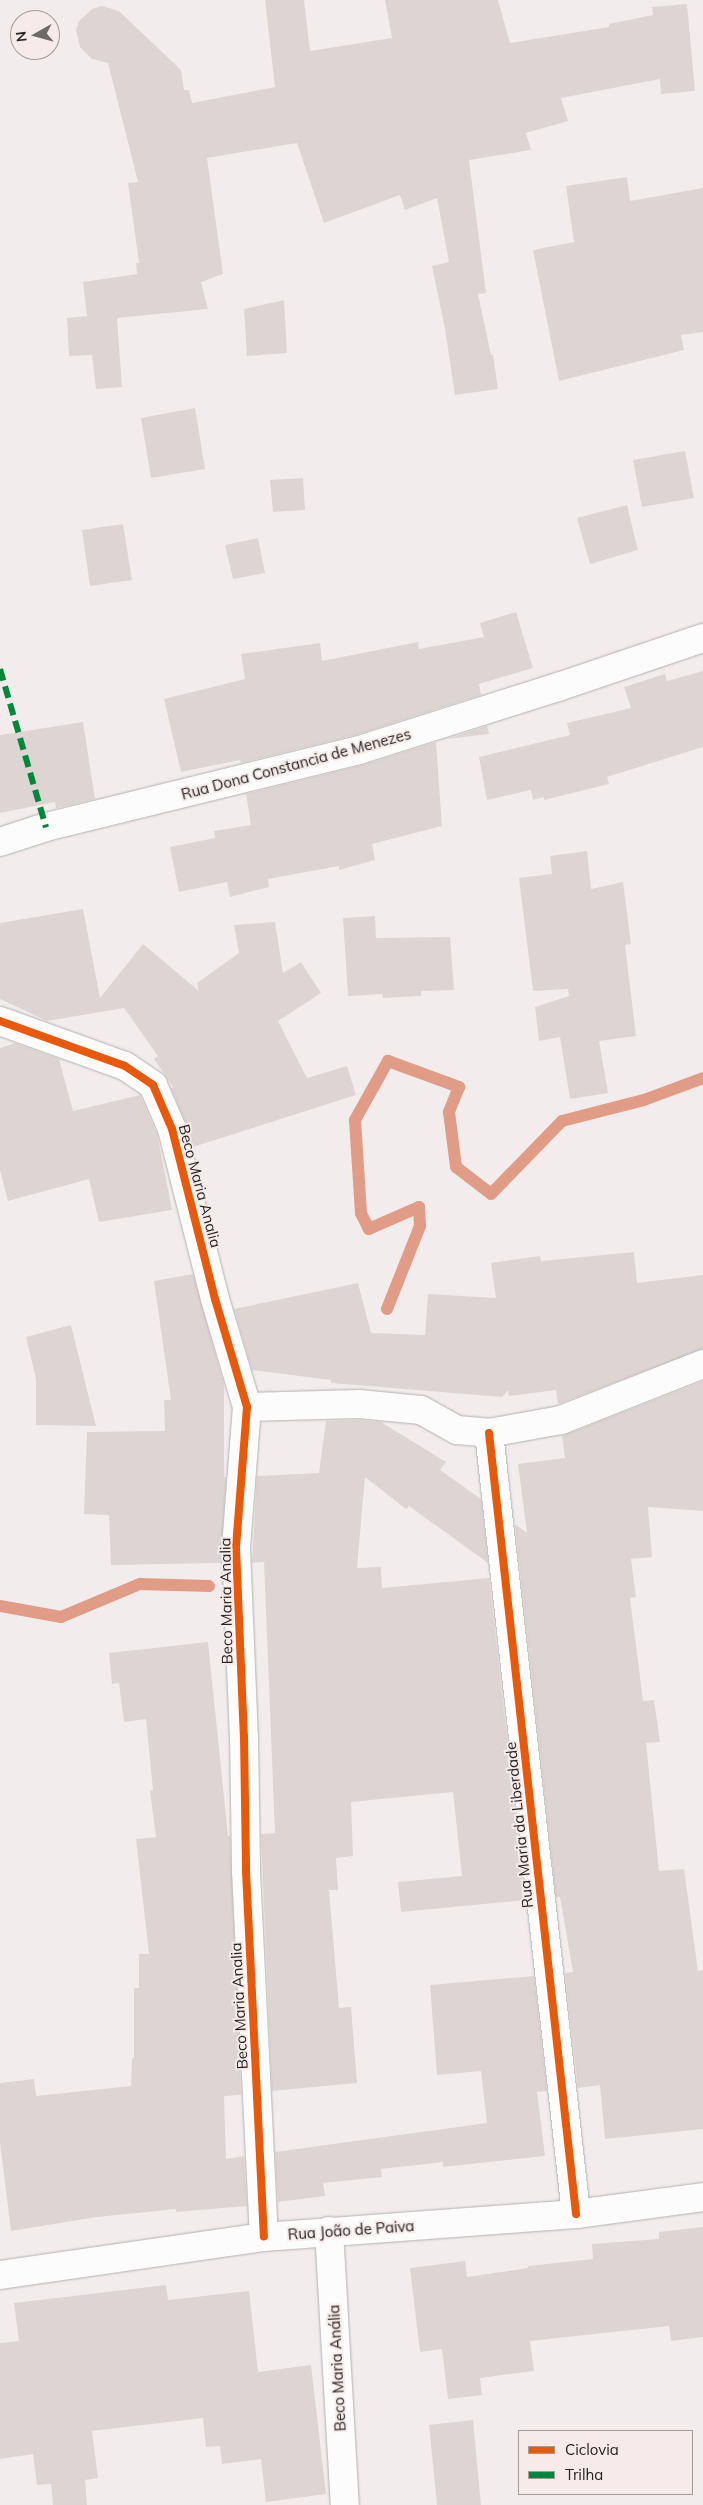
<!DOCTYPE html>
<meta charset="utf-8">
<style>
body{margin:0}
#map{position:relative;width:703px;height:2505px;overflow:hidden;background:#f2edec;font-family:Mulish,sans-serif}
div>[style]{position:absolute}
.stream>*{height:12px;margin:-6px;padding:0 6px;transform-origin:6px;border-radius:6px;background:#e09c87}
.building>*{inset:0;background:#ded5d3}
.roads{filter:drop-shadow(0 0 1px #b5b0b0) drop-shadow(0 0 1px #b5b0b0)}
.minor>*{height:28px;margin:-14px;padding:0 14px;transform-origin:14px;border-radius:14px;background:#fdfcfc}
.quiet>*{height:6px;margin-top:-3px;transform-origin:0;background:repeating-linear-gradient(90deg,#00873e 0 12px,transparent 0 18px)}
.cycleway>*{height:8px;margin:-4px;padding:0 4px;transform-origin:4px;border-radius:4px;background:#e8590c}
span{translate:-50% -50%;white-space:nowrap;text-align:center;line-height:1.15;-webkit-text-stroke:4px #f6ebe8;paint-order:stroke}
.street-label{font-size:15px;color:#262221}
.legend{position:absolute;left:518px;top:2430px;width:175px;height:65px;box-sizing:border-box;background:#f6ebe8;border:1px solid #a39b98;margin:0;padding:6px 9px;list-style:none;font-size:15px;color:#262221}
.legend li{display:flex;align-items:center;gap:10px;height:25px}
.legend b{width:25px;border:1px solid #a39b98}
.north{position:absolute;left:10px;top:10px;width:50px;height:50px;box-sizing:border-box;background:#f6ebe8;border:1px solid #a39b98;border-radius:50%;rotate:263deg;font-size:14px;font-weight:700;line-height:20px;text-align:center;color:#262221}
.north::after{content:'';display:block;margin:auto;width:18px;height:22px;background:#6d6968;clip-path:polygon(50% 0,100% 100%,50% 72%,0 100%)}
</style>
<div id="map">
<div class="stream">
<i style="left:387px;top:1309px;width:89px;rotate:-68.3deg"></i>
<i style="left:420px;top:1226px;width:19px;rotate:-93deg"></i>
<i style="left:419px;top:1207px;width:55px;rotate:156.3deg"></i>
<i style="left:369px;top:1229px;width:18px;rotate:-117deg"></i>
<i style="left:361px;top:1213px;width:93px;rotate:-93.7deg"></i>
<i style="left:355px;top:1120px;width:68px;rotate:-60.8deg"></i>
<i style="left:388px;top:1061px;width:76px;rotate:20.1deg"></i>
<i style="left:459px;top:1087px;width:27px;rotate:112deg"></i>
<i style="left:449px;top:1112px;width:55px;rotate:82.7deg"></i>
<i style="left:456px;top:1167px;width:44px;rotate:37.6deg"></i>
<i style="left:491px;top:1194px;width:102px;rotate:-45.8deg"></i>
<i style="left:562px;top:1121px;width:85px;rotate:-14.4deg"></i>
<i style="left:644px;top:1100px;width:63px;rotate:-20.4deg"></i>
<i style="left:0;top:1606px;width:62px;rotate:10.2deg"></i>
<i style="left:61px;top:1617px;width:86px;rotate:-22.7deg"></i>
<i style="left:140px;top:1584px;width:69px;rotate:1.7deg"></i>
</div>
<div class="building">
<i style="clip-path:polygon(265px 0,304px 0,310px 51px,392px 38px,385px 0,498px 0,510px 43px,609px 27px,609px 24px,653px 15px,652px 7px,687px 4px,695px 91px,661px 94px,660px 79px,561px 98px,568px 121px,526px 133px,531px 150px,469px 160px,486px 293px,478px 294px,491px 355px,493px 355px,498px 389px,455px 395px,445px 329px,432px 266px,449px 262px,437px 198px,405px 210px,400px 195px,324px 223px,297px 143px,207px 158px,223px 274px,201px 282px,208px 309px,117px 318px,122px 387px,96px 389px,92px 355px,69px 356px,67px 318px,87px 316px,83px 282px,137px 274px,136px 263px,139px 263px,128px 183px,138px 182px,108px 63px,92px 59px,80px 47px,76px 30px,79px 21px,92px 9px,102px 6px,119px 11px,181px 70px,184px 90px,189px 90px,192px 103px,275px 87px)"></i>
<i style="clip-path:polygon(627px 177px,630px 201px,703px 188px,703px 332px,681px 335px,684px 350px,559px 381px,533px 250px,574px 242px,566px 186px)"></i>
<i style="clip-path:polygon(284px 300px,287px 353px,247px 356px,244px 309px)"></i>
<i style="clip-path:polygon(195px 408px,205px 469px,151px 478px,141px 418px)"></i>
<i style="clip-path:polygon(685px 451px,694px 498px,642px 507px,633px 460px)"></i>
<i style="clip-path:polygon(303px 478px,305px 510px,273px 512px,270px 480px)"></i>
<i style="clip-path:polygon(627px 505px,638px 550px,590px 564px,577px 518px)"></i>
<i style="clip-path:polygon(123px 524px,132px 580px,90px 586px,82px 530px)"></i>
<i style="clip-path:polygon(258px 538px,265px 573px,233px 579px,225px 545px)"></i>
<i style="clip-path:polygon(516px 612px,533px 668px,479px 684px,481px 695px,355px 735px,241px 763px,240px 760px,181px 772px,164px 699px,245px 679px,241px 654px,320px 643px,322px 661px,418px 642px,419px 649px,484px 637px,480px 623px)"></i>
<i style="clip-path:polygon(703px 671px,703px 747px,607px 777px,609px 784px,544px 800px,544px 797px,533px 800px,531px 790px,487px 800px,479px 757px,570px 735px,567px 723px,631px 708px,624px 687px,665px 674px,667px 681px)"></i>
<i style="clip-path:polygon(83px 722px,95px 799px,56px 808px,55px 802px,0 813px,0 735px)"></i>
<i style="clip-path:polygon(487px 726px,489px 734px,447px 739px)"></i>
<i style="clip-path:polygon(436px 742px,442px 826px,372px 844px,375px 860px,339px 870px,339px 866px,268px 879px,269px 887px,230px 897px,227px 882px,179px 892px,170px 847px,215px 838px,214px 831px,251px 825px,246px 794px,363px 765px)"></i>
<i style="clip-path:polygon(587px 851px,591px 889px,623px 882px,631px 944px,625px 945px,636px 1036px,599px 1041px,608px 1093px,570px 1099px,560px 1037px,539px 1041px,535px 1007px,569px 996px,568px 989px,533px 991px,519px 878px,552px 874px,550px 856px)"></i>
<i style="clip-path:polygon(83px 909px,100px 998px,143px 944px,199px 991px,197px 983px,239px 953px,234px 925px,275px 922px,283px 973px,301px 962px,321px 993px,278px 1021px,307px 1078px,347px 1066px,356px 1095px,193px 1147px,186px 1123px,171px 1088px,173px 1087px,154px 1059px,158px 1056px,124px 1008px,47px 1021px,0 999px,0 923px)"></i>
<i style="clip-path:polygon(375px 916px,376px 938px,450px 937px,454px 990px,421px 991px,421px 996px,383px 998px,382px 994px,348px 996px,343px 918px)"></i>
<i style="clip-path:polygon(15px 1043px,59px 1059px,73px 1111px,140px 1095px,157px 1134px,172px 1210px,99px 1222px,89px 1179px,8px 1201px,0 1170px,0 1048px)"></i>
<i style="clip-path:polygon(634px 1252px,637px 1283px,703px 1275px,703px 1349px,558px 1404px,556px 1390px,509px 1396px,508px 1390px,502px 1397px,331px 1383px,331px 1380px,252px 1370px,234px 1309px,358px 1283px,371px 1333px,425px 1335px,428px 1294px,496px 1298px,491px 1263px,540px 1256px,541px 1261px)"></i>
<i style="clip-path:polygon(193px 1274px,224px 1385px,224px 1477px,226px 1477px,221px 1563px,111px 1565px,109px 1515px,84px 1514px,87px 1432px,165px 1431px,164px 1400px,171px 1400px,154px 1281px)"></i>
<i style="clip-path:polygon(71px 1325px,96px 1426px,36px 1425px,36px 1379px,26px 1337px)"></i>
<i style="clip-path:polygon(703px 1381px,703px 1511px,648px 1507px,652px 1557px,631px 1559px,636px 1597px,630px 1598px,643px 1701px,654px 1700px,660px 1742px,646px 1743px,659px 1871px,684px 1869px,698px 1971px,703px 1970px,703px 2129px,605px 2139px,600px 2085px,578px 2088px,565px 1973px,573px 1972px,560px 1897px,556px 1897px,515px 1524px,527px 1533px,518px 1464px,565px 1458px,562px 1436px)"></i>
<i style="clip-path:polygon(358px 1420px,381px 1422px,446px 1462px,440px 1470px,481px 1499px,488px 1563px,409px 1506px,406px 1509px,365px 1477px,357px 1568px,381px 1567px,382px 1588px,489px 1578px,525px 1900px,401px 1912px,398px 1882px,462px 1876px,453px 1792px,351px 1802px,353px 1856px,336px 1858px,338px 1890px,329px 1890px,339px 2008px,351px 2007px,357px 2083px,272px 2091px,261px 1834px,275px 1833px,264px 1562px,252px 1563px,257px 1476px,319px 1473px,326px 1421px)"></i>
<i style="clip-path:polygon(208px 1642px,228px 1836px,230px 1836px,241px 2095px,224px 2096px,226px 2159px,244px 2156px,247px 2206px,176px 2212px,176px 2209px,97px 2217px,11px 2231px,0 2142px,0 2083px,34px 2079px,36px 2096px,131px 2086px,132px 2058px,134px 2058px,134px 1988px,139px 1988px,139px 1954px,149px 1954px,136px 1839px,156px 1837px,150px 1791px,153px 1790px,146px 1719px,124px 1722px,119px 1683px,112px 1684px,109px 1653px)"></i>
<i style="clip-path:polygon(534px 1976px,547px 2091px,537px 2092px,545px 2156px,443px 2167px,443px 2162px,381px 2169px,382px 2177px,323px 2183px,325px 2196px,278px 2202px,275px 2152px,487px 2123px,481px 2071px,437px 2075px,430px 1985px)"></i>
<i style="clip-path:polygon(703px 2227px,703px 2337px,671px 2341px,669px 2326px,530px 2341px,534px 2371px,480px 2378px,482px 2395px,448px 2399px,442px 2349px,420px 2352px,410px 2268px,465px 2261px,467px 2277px,528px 2268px,528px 2266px,593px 2259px,592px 2244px,659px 2239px,659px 2232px)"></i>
<i style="clip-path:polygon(166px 2285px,168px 2300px,249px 2291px,258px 2372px,311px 2365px,326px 2494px,266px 2502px,261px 2459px,222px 2464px,220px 2446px,206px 2447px,203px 2418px,92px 2431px,98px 2478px,85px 2480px,87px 2505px,53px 2505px,51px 2484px,37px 2485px,33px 2454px,0 2459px,0 2343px,19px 2341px,14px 2303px)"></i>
<i style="clip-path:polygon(473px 2420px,481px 2505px,437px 2505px,429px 2425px)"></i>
</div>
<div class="roads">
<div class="minor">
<i style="left:0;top:842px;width:48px;rotate:-18.1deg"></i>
<i style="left:46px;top:827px;width:322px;rotate:-13.8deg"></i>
<i style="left:359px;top:750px;width:209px;rotate:-17.6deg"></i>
<i style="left:558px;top:687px;width:153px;rotate:-18.7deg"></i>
<i style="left:0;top:1021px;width:133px;rotate:19.8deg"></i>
<i style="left:125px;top:1066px;width:34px;rotate:34deg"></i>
<i style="left:153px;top:1085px;width:48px;rotate:66.6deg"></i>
<i style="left:172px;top:1129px;width:175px;rotate:75.8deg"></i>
<i style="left:215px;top:1299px;width:113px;rotate:73.5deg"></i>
<i style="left:247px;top:1407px;width:141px;rotate:94.5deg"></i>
<i style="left:236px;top:1548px;width:189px;rotate:87.6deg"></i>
<i style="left:244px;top:1737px;width:134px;rotate:89.1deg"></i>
<i style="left:246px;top:1871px;width:366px;rotate:87.2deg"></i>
<i style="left:247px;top:1407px;width:112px;rotate:-1.5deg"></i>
<i style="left:359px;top:1404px;width:62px;rotate:5.5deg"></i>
<i style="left:421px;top:1410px;width:41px;rotate:29.1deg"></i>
<i style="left:457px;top:1430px;width:32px;rotate:5deg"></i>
<i style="left:489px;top:1433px;width:73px;rotate:-10.2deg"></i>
<i style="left:561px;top:1420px;width:153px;rotate:-21.5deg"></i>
<i style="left:489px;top:1433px;width:786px;rotate:83.64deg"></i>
<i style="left:329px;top:2231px;width:274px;rotate:86.7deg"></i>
<i style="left:0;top:2275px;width:267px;rotate:-8.2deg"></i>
<i style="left:264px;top:2237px;width:313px;rotate:-4.2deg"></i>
<i style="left:576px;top:2214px;width:128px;rotate:-7.6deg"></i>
</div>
</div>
<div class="quiet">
<i style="left:0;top:669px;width:165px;rotate:73.8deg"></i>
</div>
<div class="cycleway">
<i style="left:0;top:1021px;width:133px;rotate:19.8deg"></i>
<i style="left:125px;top:1066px;width:34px;rotate:34deg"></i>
<i style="left:153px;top:1085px;width:48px;rotate:66.6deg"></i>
<i style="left:172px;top:1129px;width:175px;rotate:75.8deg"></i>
<i style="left:215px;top:1299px;width:113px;rotate:73.5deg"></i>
<i style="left:247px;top:1407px;width:141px;rotate:94.5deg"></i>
<i style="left:236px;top:1548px;width:189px;rotate:87.6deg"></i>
<i style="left:244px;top:1737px;width:134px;rotate:89.1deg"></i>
<i style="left:246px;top:1871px;width:366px;rotate:87.2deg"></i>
<i style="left:489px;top:1433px;width:786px;rotate:83.64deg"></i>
</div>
<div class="street-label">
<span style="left:296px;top:764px;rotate:-15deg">Rua Dona Constancia de Menezes</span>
<span style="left:200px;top:1186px;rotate:75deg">Beco Maria Analia</span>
<span style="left:226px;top:1601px;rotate:-91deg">Beco Maria Analia</span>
<span style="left:519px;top:1825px;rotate:-96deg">Rua Maria da Liberdade</span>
<span style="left:239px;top:2006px;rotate:-93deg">Beco Maria Analia</span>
<span style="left:351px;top:2230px;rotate:-4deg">Rua João de Paiva</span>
<span style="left:337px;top:2368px;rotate:-93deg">Beco Maria Anália</span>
</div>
<ul class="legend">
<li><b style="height:6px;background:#e8590c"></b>Ciclovia</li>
<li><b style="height:6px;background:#00873e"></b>Trilha</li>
</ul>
<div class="north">N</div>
</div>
